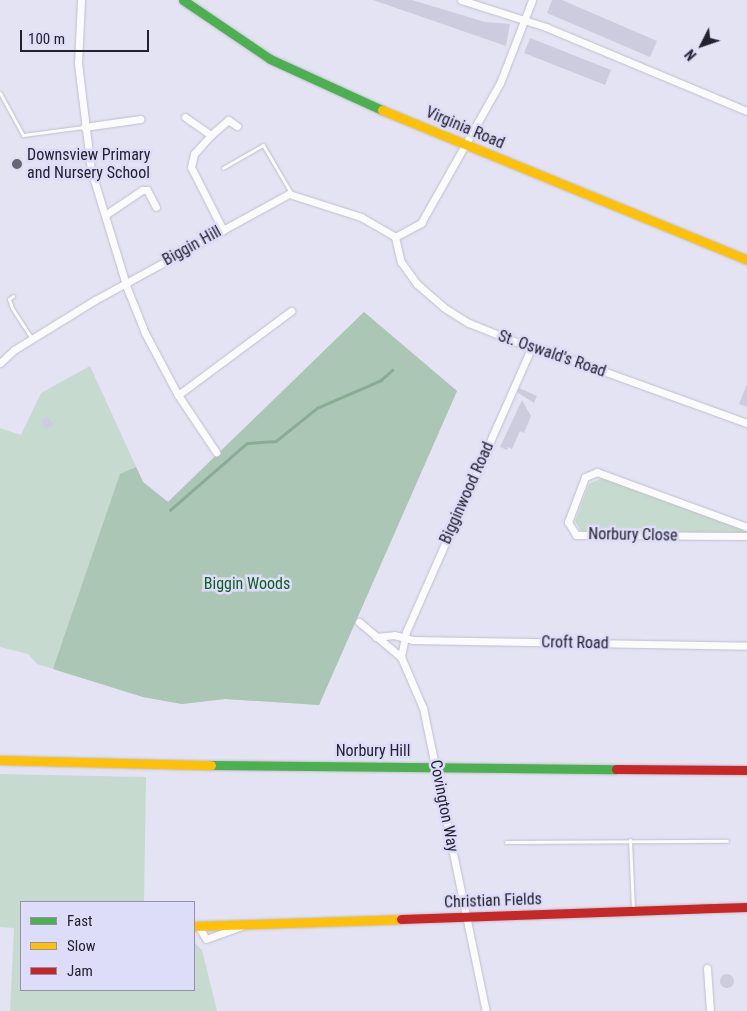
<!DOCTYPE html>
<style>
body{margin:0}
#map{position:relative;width:747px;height:1011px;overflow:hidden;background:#e4e3f3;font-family:"Roboto Condensed",sans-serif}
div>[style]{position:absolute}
.green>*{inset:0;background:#c6dacf}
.forest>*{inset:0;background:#abc6b5}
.stream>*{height:2.5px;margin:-1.25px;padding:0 1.25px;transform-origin:1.25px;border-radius:1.25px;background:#8aac94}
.building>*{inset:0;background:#cdcbde}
.round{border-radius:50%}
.roads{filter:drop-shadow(0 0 1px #c0bfcd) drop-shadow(0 0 1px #c0bfcd)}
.lane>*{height:3px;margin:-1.5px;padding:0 1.5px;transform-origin:1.5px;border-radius:1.5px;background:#fbfbfd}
.street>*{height:7px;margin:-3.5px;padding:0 3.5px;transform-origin:3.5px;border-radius:3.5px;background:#fbfbfd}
.fast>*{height:9px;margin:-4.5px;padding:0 4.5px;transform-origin:4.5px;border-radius:4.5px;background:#4caf50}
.slow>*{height:9px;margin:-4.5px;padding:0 4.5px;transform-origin:4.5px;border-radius:4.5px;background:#ffc107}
.jam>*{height:9px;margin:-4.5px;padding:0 4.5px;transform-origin:4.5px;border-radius:4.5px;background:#c62828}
.dots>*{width:14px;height:14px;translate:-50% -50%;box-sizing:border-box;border:2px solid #deddf9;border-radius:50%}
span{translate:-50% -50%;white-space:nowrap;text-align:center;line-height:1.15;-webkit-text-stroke:5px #deddf9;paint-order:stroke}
.street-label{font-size:16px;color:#23222f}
.poi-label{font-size:16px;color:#23222f}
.left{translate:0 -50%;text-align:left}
.park-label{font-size:16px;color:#125c26}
.legend{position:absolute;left:20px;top:901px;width:175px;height:90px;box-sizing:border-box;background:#deddf9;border:1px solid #9392a8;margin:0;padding:6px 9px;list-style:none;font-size:15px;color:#23222f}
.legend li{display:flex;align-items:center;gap:10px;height:25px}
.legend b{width:25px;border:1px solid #9392a8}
.north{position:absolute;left:677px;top:20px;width:50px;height:50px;-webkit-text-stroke:4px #deddf9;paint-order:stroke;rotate:229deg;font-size:14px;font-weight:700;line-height:20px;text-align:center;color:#23222f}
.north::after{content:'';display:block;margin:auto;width:18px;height:22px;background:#23222f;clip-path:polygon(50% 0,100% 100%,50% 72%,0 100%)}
.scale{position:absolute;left:20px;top:30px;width:129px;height:22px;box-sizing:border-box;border:2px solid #23222f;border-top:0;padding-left:6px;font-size:15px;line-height:18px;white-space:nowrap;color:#23222f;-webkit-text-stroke:4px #deddf9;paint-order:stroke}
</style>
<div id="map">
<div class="green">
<i style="clip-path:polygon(364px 312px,457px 391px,319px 705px,225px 699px,182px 704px,143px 697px,37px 664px,28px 654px,0 647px,0 428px,21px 435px,41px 393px,90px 366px,143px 482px,168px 502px)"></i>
<i style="clip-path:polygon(602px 478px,742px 529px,746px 533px,581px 531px,575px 521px,589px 484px)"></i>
<i style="clip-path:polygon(0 774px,146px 777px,144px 902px,21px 902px,21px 990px,194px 990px,194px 942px,202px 950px,217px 1011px,10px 1011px,14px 928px,0 927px)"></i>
</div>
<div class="forest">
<i style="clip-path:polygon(364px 312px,457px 391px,319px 705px,225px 699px,182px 704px,143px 697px,53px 669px,120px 474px,136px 467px,143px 482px,168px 502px)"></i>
</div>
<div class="stream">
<i style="left:170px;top:510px;width:102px;rotate:-41deg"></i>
<i style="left:247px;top:443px;width:29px;rotate:-4deg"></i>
<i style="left:276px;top:441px;width:53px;rotate:-38.8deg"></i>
<i style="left:317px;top:408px;width:70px;rotate:-23.6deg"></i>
<i style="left:381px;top:380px;width:15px;rotate:-42deg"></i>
</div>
<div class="building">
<i style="clip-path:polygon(373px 0,412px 0,485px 22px,510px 24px,506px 46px)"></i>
<i style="clip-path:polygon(552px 0,562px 0,657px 41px,650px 57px,547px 13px)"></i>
<i style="clip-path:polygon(530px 38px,611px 70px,605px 85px,524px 53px)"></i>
<i style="clip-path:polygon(747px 384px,747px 407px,739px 404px)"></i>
<i style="clip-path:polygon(519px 388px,537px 396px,534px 403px,517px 392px)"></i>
<i style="clip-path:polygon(522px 400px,531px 416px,524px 433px,520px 431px,512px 449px,508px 447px,507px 450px,500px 447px)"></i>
<i style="clip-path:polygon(47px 416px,53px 425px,46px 429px,41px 420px)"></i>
<i class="round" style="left:720px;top:974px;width:14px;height:14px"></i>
</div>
<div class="roads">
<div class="lane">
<i style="left:0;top:93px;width:48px;rotate:61.3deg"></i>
<i style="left:23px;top:135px;width:61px;rotate:-7.6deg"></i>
<i style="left:223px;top:168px;width:46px;rotate:-29.9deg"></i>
<i style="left:263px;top:145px;width:56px;rotate:59.7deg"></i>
<i style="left:13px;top:296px;width:5px;rotate:143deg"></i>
<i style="left:9px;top:299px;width:9px;rotate:72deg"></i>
<i style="left:12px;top:308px;width:37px;rotate:57deg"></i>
<i style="left:630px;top:840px;width:70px;rotate:87.5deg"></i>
<i style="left:506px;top:842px;width:221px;rotate:-0.3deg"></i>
</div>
<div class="street">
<i style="left:81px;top:0;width:63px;rotate:92.7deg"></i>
<i style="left:78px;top:63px;width:108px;rotate:83.1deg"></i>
<i style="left:91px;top:170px;width:123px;rotate:73deg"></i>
<i style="left:127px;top:288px;width:48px;rotate:68.2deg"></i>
<i style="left:145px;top:333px;width:70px;rotate:62deg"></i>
<i style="left:178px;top:395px;width:69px;rotate:56.3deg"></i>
<i style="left:461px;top:0;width:89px;rotate:17.6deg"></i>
<i style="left:546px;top:27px;width:218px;rotate:22.7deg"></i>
<i style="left:185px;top:117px;width:32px;rotate:35deg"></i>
<i style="left:211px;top:135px;width:25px;rotate:132deg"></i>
<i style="left:194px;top:154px;width:13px;rotate:103deg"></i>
<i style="left:191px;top:167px;width:71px;rotate:63.1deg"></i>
<i style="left:84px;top:127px;width:57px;rotate:-8.1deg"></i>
<i style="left:211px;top:135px;width:23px;rotate:-41deg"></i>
<i style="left:228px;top:120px;width:11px;rotate:34deg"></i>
<i style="left:105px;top:215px;width:45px;rotate:-34deg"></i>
<i style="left:142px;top:190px;width:5px"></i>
<i style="left:147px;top:190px;width:19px;rotate:62deg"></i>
<i style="left:395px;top:237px;width:26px;rotate:77deg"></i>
<i style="left:401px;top:262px;width:27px;rotate:54deg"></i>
<i style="left:417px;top:284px;width:35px;rotate:41deg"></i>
<i style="left:443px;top:307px;width:31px;rotate:32deg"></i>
<i style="left:469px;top:323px;width:67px;rotate:22deg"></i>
<i style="left:531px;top:348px;width:14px;rotate:8deg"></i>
<i style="left:545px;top:350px;width:215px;rotate:19.9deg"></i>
<i style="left:395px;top:237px;width:30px;rotate:-28deg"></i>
<i style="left:421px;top:223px;width:161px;rotate:-60.6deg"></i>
<i style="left:500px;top:83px;width:89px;rotate:-68.9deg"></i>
<i style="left:0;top:363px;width:19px;rotate:-43deg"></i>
<i style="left:14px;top:350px;width:95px;rotate:-31.7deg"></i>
<i style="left:95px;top:300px;width:221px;rotate:-28.7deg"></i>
<i style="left:289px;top:194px;width:76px;rotate:17.7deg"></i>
<i style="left:361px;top:217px;width:39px;rotate:30deg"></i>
<i style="left:178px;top:395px;width:141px;rotate:-36.6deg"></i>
<i style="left:747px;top:527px;width:160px;rotate:-159.9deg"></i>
<i style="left:597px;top:472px;width:13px;rotate:157deg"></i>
<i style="left:585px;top:477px;width:48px;rotate:110.7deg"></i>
<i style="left:568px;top:522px;width:15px;rotate:58deg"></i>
<i style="left:576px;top:535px;width:171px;rotate:0.3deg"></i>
<i style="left:359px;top:622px;width:55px;rotate:39.8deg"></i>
<i style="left:401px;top:657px;width:56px;rotate:66.7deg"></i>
<i style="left:423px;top:708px;width:309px;rotate:78.3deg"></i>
<i style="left:376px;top:637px;width:18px;rotate:-6deg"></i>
<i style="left:394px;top:635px;width:20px;rotate:15deg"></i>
<i style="left:413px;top:640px;width:334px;rotate:1deg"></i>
<i style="left:401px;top:657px;width:25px;rotate:-79deg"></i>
<i style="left:406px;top:632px;width:310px;rotate:-66.2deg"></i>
<i style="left:198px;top:926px;width:15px;rotate:58deg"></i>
<i style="left:206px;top:939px;width:37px;rotate:-20deg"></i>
<i style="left:707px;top:968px;width:43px;rotate:86deg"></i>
</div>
<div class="fast">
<i style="left:183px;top:0;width:105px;rotate:34.1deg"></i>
<i style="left:270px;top:59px;width:123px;rotate:24.5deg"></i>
<i style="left:211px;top:765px;width:405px;rotate:0.6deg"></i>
</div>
<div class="slow">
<i style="left:382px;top:110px;width:395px;rotate:22.3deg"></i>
<i style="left:0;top:760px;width:211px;rotate:1.4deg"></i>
<i style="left:194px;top:926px;width:207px;rotate:-1.9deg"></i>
</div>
<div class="jam">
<i style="left:616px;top:769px;width:131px;rotate:0.4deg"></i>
<i style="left:401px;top:919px;width:346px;rotate:-2deg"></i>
</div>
</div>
<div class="dots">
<i style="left:17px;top:164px;background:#676674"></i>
</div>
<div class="street-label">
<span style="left:465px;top:128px;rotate:23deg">Virginia Road</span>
<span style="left:192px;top:246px;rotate:-29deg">Biggin Hill</span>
<span style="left:552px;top:354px;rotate:19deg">St. Oswald's Road</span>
<span style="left:467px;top:493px;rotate:-66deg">Bigginwood Road</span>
<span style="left:633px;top:535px;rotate:1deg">Norbury Close</span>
<span style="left:575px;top:643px;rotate:1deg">Croft Road</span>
<span style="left:373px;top:751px">Norbury Hill</span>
<span style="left:444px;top:806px;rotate:79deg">Covington Way</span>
<span style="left:493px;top:901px;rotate:-2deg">Christian Fields</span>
</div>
<div class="poi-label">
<span class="left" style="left:27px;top:164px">Downsview Primary<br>and Nursery School</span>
</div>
<div class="park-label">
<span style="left:247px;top:584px">Biggin Woods</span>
</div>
<ul class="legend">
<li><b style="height:6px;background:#4caf50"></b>Fast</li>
<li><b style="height:6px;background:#ffc107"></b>Slow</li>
<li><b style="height:6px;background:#c62828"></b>Jam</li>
</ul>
<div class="north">N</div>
<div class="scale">100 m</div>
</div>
